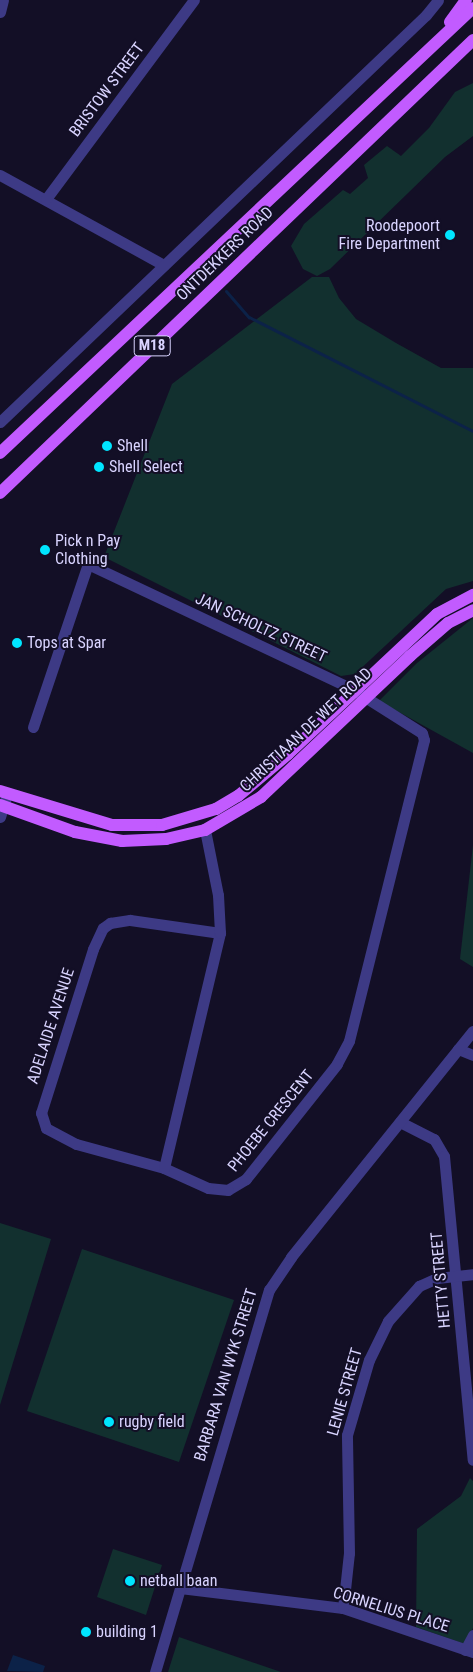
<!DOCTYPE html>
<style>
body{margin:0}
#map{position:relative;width:473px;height:1672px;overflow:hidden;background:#130f26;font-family:"Roboto Condensed",sans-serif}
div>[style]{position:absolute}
.green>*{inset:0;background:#12302f}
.water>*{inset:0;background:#0c2248}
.stream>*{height:3px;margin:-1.5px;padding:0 1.5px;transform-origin:1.5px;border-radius:1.5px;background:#0c2248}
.minor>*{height:11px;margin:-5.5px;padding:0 5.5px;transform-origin:5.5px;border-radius:5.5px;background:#3d3a85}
.major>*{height:12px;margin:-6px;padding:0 6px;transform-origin:6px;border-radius:6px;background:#c25bff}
.dots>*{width:14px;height:14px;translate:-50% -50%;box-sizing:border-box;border:2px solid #130f26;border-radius:50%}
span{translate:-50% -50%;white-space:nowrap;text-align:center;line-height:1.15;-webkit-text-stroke:4px #130f26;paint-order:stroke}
.shield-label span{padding:1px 4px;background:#130f26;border:1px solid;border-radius:4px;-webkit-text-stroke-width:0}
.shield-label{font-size:15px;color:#d9d4ff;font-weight:700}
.street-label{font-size:16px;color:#d9d4ff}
.poi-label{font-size:16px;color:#d9d4ff}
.right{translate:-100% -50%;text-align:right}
.left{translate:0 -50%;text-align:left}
</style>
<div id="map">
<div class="green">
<i style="clip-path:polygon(473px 83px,473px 136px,445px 157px,330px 269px,317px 276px,303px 269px,291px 246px,304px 224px,343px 190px,350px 194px,368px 178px,364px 165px,387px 146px,401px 156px,429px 128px,455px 92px)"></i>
<i style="clip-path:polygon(312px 277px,329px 277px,339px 298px,356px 319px,396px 343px,441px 368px,473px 368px,473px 581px,446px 589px,355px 674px,341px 676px,104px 557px,172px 384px)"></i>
<i style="clip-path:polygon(473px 618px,473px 753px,379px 701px,417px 663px)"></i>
<i style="clip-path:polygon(473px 845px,473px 967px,460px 959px)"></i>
<i style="clip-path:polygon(0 1223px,51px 1239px,0 1405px)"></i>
<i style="clip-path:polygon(82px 1249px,234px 1300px,179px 1462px,27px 1411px)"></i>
<i style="clip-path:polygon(470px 1478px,473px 1481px,473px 1628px,465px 1644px,416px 1627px,417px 1529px,461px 1496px)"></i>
<i style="clip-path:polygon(113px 1549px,162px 1565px,146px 1615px,97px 1597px)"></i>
<i style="clip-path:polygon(179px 1637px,281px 1672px,168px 1672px)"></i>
</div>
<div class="water">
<i style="clip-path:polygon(13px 1655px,45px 1666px,43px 1672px,7px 1671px)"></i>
</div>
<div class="stream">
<i style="left:226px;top:291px;width:35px;rotate:49deg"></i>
<i style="left:249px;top:317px;width:251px;rotate:27deg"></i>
</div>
<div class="minor">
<i style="left:0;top:12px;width:12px;rotate:-76deg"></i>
<i style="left:0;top:175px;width:187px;rotate:28.8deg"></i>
<i style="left:46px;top:199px;width:248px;rotate:-53.4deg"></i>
<i style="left:0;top:422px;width:589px;rotate:-43.69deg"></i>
<i style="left:426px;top:15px;width:19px;rotate:-51deg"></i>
<i style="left:33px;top:727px;width:172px;rotate:-71.4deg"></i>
<i style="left:88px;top:564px;width:294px;rotate:25.3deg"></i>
<i style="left:354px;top:690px;width:80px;rotate:32.3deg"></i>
<i style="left:422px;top:733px;width:7px;rotate:74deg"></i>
<i style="left:424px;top:740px;width:310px;rotate:104deg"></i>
<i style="left:349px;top:1041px;width:26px;rotate:118deg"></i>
<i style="left:337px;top:1064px;width:147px;rotate:128.4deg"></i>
<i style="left:246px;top:1179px;width:21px;rotate:149deg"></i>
<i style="left:228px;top:1190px;width:20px;rotate:-174deg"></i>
<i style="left:208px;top:1188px;width:48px;rotate:-155.6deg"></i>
<i style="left:164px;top:1168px;width:91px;rotate:-164.7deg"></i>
<i style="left:76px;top:1144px;width:34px;rotate:-152deg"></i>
<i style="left:46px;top:1128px;width:16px;rotate:-108deg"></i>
<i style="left:41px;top:1113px;width:172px;rotate:-72.4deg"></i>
<i style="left:93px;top:949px;width:23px;rotate:-65deg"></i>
<i style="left:103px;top:928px;width:9px;rotate:-36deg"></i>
<i style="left:110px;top:923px;width:20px;rotate:-9deg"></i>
<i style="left:130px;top:920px;width:91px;rotate:8.2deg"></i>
<i style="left:0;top:817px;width:21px;rotate:-73deg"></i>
<i style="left:458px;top:1049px;width:16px;rotate:22deg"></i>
<i style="left:400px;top:1122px;width:38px;rotate:27deg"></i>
<i style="left:434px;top:1139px;width:20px;rotate:60deg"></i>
<i style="left:444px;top:1156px;width:305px;rotate:84.6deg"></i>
<i style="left:164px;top:1168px;width:242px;rotate:-76.6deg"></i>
<i style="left:220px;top:933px;width:38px;rotate:-93deg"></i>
<i style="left:218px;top:895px;width:66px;rotate:-101.3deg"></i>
<i style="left:180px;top:1588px;width:164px;rotate:7deg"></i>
<i style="left:343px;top:1608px;width:137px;rotate:18.7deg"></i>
<i style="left:343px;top:1608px;width:55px;rotate:-83.8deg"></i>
<i style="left:349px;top:1553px;width:118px;rotate:-91deg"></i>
<i style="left:347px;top:1435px;width:78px;rotate:-73.7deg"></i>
<i style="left:369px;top:1360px;width:43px;rotate:-64deg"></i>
<i style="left:388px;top:1321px;width:47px;rotate:-48.5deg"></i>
<i style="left:419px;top:1286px;width:20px;rotate:-24deg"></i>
<i style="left:437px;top:1278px;width:36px;rotate:-6deg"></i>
<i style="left:465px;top:1650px;width:17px;rotate:-62deg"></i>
<i style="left:155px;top:1672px;width:399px;rotate:-73.4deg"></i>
<i style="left:269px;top:1290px;width:40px;rotate:-56deg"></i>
<i style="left:291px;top:1257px;width:290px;rotate:-51.2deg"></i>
</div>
<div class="major">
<i style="left:450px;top:22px;width:27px;rotate:-54deg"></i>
<i style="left:0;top:453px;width:649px;rotate:-43.25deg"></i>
<i style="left:0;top:493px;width:655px;rotate:-43.76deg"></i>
<i style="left:0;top:791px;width:117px;rotate:16.9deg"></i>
<i style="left:112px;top:825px;width:50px"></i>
<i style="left:162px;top:825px;width:56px;rotate:-16.5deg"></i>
<i style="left:216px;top:809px;width:26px;rotate:-31deg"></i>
<i style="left:238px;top:796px;width:65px;rotate:-40deg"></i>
<i style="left:288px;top:754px;width:204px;rotate:-43.2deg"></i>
<i style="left:437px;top:614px;width:41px;rotate:-27.8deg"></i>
<i style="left:0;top:805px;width:80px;rotate:19.8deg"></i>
<i style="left:75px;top:832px;width:48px;rotate:10.8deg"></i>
<i style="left:122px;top:841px;width:44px;rotate:-2.6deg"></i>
<i style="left:166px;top:839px;width:40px;rotate:-13deg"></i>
<i style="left:205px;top:830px;width:65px;rotate:-30.5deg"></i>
<i style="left:261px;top:797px;width:205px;rotate:-43.4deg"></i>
<i style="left:410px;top:656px;width:50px;rotate:-41deg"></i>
<i style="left:448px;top:623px;width:28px;rotate:-27deg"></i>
</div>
<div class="dots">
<i style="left:450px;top:235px;background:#00e5ff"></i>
<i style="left:107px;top:446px;background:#00e5ff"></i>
<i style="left:99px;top:467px;background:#00e5ff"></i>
<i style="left:45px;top:550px;background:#00e5ff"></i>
<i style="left:17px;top:643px;background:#00e5ff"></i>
<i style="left:109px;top:1422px;background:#00e5ff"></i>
<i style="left:130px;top:1581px;background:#00e5ff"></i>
<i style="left:86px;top:1632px;background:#00e5ff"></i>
</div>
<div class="shield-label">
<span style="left:152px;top:346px">M18</span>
</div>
<div class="street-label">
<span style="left:107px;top:90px;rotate:-53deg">BRISTOW STREET</span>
<span style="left:225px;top:254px;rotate:-44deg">ONTDEKKERS ROAD</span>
<span style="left:261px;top:628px;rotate:25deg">JAN SCHOLTZ STREET</span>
<span style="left:306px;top:730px;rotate:-43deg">CHRISTIAAN DE WET ROAD</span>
<span style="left:51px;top:1026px;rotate:-72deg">ADELAIDE AVENUE</span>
<span style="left:271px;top:1121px;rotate:-51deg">PHOEBE CRESCENT</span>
<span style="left:441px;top:1280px;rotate:-95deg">HETTY STREET</span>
<span style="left:226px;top:1375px;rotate:-73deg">BARBARA VAN WYK STREET</span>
<span style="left:345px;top:1392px;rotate:-74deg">LENIE STREET</span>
<span style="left:391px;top:1610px;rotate:17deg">CORNELIUS PLACE</span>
</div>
<div class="poi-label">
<span class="right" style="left:440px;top:235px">Roodepoort<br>Fire Department</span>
<span class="left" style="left:117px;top:446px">Shell</span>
<span class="left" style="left:109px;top:467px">Shell Select</span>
<span class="left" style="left:55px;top:550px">Pick n Pay<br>Clothing</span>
<span class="left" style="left:27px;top:643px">Tops at Spar</span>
<span class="left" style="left:119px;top:1422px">rugby field</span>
<span class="left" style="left:140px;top:1581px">netball baan</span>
<span class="left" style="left:96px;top:1632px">building 1</span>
</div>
</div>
